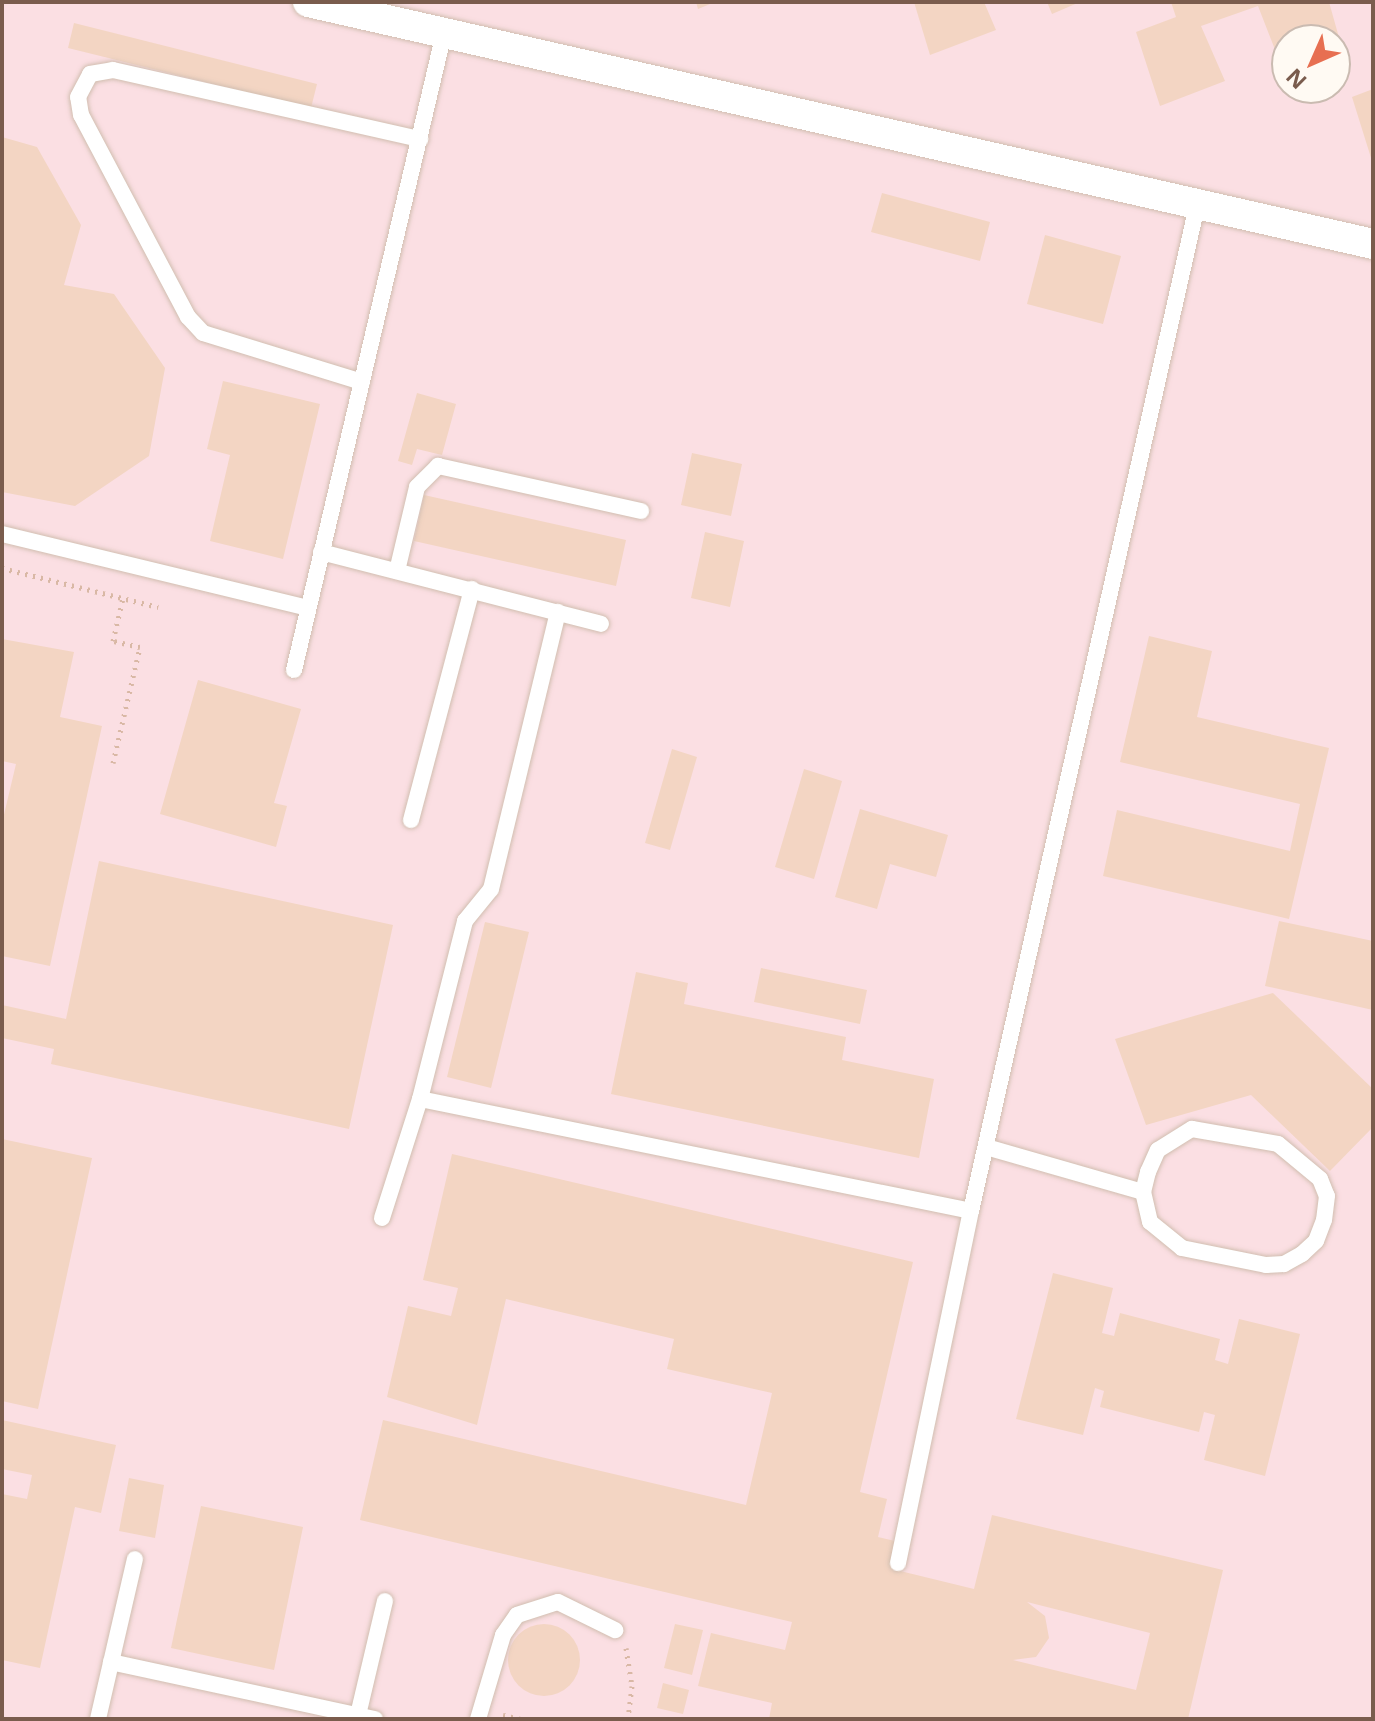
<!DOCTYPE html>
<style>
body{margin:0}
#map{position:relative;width:1375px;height:1721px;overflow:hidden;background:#fdf6ec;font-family:"Noto Sans",sans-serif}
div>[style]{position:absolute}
.medical>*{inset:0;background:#fbdfe3}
.building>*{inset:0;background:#f3d5c3}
.round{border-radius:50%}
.path>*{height:5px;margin-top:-2.5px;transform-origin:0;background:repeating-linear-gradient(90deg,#d9b8a5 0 2px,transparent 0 8px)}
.roads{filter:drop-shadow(0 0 2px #d1beb0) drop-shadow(0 0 2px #d1beb0)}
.lane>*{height:16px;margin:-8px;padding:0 8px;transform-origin:8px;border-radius:8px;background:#fff}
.street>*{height:30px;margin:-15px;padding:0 15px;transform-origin:15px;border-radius:15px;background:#fff}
span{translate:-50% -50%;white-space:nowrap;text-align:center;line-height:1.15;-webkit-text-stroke:7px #fffaf3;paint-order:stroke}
.frame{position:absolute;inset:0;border:4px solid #7a5c4d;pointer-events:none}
.north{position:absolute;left:1271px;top:24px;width:80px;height:80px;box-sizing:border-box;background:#fffaf3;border:2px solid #cabbb1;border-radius:50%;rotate:225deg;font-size:22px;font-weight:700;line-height:32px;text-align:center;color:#7a5c4d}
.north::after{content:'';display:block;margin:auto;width:28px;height:36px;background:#e76f51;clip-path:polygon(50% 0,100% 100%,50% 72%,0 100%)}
</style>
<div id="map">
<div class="medical">
<i style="clip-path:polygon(evenodd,2px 2px,1373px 2px,1373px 1719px,2px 1719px,2px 2px,1287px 40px,1335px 40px,1335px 88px,1287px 88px,1287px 40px)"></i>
</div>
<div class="building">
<i style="clip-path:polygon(696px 2px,715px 2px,698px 9px)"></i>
<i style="clip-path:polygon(914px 2px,984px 2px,996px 30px,930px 55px)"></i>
<i style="clip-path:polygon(1047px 2px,1080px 2px,1052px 14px)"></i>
<i style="clip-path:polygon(1171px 2px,1329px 2px,1340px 41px,1287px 40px,1287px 63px,1281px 65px,1258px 6px,1201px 26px,1225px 81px,1160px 106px,1136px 32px,1176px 17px)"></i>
<i style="clip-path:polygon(74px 23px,317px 84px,311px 108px,68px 48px)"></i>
<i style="clip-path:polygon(1373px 89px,1373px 161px,1372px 161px,1352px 97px)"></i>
<i style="clip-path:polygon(2px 137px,37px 147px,81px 225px,64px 285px,114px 294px,165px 368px,149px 456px,75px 506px,2px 492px)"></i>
<i style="clip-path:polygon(882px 193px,990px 222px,980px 261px,871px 232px)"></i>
<i style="clip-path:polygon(1045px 235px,1121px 256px,1103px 324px,1027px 304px)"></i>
<i style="clip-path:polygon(223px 381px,320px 404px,283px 559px,210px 541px,230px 455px,207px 449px)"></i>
<i style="clip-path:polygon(417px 393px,456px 404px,442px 455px,417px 449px,412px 465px,398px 461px)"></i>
<i style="clip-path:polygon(692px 453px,742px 464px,731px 516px,681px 505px)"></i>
<i style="clip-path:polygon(424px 495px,626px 540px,616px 586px,414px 541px)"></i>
<i style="clip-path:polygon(705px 532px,744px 541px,730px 607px,691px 598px)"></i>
<i style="clip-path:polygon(1149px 636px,1212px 651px,1197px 717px,1329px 748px,1289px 919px,1103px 876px,1117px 810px,1290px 851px,1300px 804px,1120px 762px)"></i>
<i style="clip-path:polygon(2px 639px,74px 652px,60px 717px,102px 726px,50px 966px,2px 956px,2px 823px,16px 764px,2px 761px)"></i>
<i style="clip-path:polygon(198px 680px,301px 709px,274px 803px,287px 806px,276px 847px,160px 814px)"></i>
<i style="clip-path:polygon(672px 749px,697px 757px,670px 850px,645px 843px)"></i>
<i style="clip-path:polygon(804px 769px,842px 781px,814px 879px,775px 867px)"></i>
<i style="clip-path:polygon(860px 809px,948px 835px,936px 877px,890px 864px,877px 909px,835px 897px)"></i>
<i style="clip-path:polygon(99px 861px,393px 925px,349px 1129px,51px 1064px,54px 1049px,2px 1038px,2px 1005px,66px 1019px)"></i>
<i style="clip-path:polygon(1279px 921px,1373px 941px,1373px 1010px,1265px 986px)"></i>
<i style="clip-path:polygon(485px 922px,529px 932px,491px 1088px,447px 1077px)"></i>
<i style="clip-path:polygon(761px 968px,867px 990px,860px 1024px,754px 1002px)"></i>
<i style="clip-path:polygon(636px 972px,688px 983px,684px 1004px,846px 1037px,842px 1060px,934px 1079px,919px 1158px,611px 1094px)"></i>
<i style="clip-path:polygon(1273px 993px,1373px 1089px,1373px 1127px,1330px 1171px,1251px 1095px,1146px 1125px,1115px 1039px)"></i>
<i style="clip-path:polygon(2px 1139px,92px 1158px,38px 1409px,2px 1401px)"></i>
<i style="clip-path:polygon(evenodd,452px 1154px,913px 1262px,860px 1492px,887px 1499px,878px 1537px,899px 1542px,892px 1569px,974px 1589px,992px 1515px,1223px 1570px,1188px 1719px,769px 1719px,772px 1703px,698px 1686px,711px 1633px,785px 1650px,792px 1622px,360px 1520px,383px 1420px,746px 1505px,772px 1393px,667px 1369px,674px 1339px,506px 1299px,477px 1425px,387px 1397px,408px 1306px,451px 1316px,458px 1288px,423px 1280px,452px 1154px,1027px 1602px,1150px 1633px,1136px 1690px,1013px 1660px,1036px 1657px,1049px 1638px,1045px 1616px,1027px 1602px)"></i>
<i style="clip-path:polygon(1053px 1273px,1113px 1288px,1102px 1333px,1114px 1336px,1120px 1313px,1220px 1339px,1215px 1360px,1228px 1364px,1239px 1319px,1300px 1334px,1265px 1476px,1204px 1460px,1215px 1415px,1204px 1412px,1199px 1432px,1100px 1407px,1104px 1391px,1095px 1388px,1083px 1435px,1016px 1419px)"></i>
<i style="clip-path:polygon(2px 1420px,116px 1445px,101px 1513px,75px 1507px,40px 1668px,2px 1660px,2px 1494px,27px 1499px,32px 1475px,2px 1469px)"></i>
<i style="clip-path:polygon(129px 1478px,164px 1485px,155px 1538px,119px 1531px)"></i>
<i style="clip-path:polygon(201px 1506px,303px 1527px,274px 1670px,171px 1648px)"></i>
<i class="round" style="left:508px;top:1624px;width:72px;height:72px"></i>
<i style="clip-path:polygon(675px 1624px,703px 1630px,692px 1675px,664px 1668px)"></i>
<i style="clip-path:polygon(663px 1683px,689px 1690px,683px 1714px,657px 1708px)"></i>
</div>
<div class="path">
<i style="left:2px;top:568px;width:161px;rotate:14deg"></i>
<i style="left:113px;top:763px;width:119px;rotate:-76.9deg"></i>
<i style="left:140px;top:647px;width:28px;rotate:-167deg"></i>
<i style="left:113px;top:641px;width:44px;rotate:-76.9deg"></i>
<i style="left:626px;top:1648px;width:38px;rotate:81deg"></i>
<i style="left:632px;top:1686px;width:33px;rotate:97deg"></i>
<i style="left:503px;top:1715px;width:18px;rotate:13deg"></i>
</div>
<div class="roads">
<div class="lane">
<i style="left:362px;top:382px;width:166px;rotate:-162.9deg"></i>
<i style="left:203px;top:333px;width:22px;rotate:-133deg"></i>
<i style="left:188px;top:317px;width:229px;rotate:-117.9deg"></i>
<i style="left:81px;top:115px;width:18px;rotate:-99deg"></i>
<i style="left:78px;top:97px;width:26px;rotate:-62deg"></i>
<i style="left:90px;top:74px;width:23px;rotate:-10deg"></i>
<i style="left:113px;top:70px;width:315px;rotate:12.7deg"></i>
<i style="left:2px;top:534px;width:315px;rotate:13.6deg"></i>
<i style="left:321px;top:552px;width:289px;rotate:14.4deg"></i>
<i style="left:397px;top:571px;width:86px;rotate:-76.6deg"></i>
<i style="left:417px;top:487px;width:30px;rotate:-45deg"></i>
<i style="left:438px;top:466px;width:208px;rotate:12.5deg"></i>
<i style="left:294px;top:670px;width:654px;rotate:-76.75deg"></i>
<i style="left:411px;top:820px;width:239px;rotate:-75.2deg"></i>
<i style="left:420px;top:1099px;width:562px;rotate:11.49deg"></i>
<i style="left:1192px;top:1129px;width:87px;rotate:9.9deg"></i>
<i style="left:1278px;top:1144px;width:55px;rotate:39.8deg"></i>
<i style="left:1320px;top:1179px;width:18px;rotate:68deg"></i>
<i style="left:1327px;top:1196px;width:24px;rotate:97deg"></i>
<i style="left:1324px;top:1220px;width:22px;rotate:111deg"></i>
<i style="left:1316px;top:1241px;width:19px;rotate:137deg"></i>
<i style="left:1302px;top:1254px;width:21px;rotate:151deg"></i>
<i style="left:1284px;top:1264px;width:18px;rotate:177deg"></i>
<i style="left:1266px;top:1265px;width:86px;rotate:-168.6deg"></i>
<i style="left:1182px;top:1248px;width:41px;rotate:-140.9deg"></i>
<i style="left:1150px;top:1222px;width:31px;rotate:-103deg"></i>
<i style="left:1143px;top:1192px;width:21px;rotate:-76deg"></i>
<i style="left:1148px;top:1172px;width:24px;rotate:-66deg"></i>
<i style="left:1158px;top:1150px;width:40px;rotate:-32deg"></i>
<i style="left:986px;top:1147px;width:163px;rotate:16deg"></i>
<i style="left:382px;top:1218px;width:125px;rotate:-72.3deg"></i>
<i style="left:420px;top:1099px;width:184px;rotate:-75.8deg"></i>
<i style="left:465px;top:921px;width:41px;rotate:-50.9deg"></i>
<i style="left:491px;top:889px;width:285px;rotate:-76.4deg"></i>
<i style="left:898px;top:1563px;width:359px;rotate:-78.3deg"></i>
<i style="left:971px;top:1211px;width:1030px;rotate:-77.33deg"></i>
<i style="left:111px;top:1662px;width:270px;rotate:12.2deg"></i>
<i style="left:358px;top:1715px;width:117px;rotate:-76.7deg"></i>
<i style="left:98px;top:1719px;width:164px;rotate:-77deg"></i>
<i style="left:478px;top:1719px;width:88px;rotate:-73.4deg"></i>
<i style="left:503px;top:1635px;width:24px;rotate:-55deg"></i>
<i style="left:517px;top:1615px;width:43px;rotate:-17.6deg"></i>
<i style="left:558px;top:1602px;width:64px;rotate:26.2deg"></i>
</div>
<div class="street">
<i style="left:308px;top:2px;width:1092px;rotate:12.8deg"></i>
</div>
</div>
<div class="frame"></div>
<div class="north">N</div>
</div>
